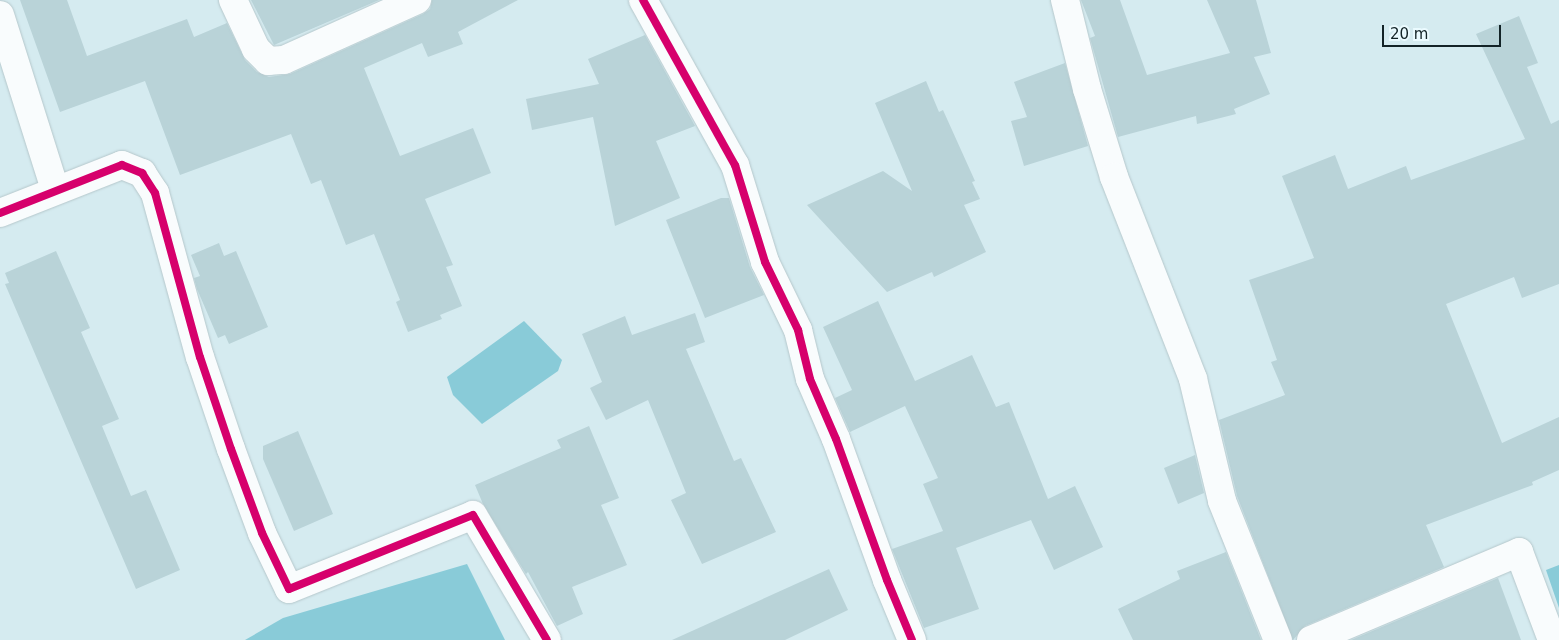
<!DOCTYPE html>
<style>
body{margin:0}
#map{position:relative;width:1559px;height:640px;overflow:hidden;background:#d5ebf0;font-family:"DejaVu Sans",sans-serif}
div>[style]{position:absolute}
.water>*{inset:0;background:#89cbd8}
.building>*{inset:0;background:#b9d3d8}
.roads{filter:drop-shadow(0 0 1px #b5c7cb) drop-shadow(0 0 1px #b5c7cb)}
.minor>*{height:28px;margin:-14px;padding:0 14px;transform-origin:14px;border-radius:14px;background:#f9fcfd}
.cycleway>*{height:8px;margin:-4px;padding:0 4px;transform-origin:4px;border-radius:4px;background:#d6006c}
span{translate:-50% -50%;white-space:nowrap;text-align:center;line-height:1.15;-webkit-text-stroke:4px #ebfbff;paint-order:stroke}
.scale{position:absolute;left:1382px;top:25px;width:119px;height:22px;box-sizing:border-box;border:2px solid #132327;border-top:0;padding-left:6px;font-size:15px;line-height:18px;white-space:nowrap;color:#132327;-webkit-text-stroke:4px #ebfbff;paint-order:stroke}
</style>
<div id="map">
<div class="water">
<i style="clip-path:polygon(524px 321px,562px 360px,558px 371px,482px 424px,453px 395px,447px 377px)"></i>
<i style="clip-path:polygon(467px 564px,505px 640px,245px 640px,283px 618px)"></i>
<i style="clip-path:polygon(1559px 565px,1559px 608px,1546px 570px)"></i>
</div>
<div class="building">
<i style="clip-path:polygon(20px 0,67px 0,87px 56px,187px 19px,194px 37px,227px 23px,245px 60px,257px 72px,269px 77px,290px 74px,423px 14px,430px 9px,432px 0,518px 0,458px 32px,463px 44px,428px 57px,422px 43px,364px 68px,400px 156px,473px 128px,491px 173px,425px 199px,453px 265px,446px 267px,462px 306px,440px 315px,442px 319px,408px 332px,396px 302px,400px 300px,374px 234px,346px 245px,321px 180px,311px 184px,291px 134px,180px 175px,145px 81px,60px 112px)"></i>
<i style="clip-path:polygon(251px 0,379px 0,274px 45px)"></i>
<i style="clip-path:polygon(1081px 0,1120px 0,1147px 75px,1230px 53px,1207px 0,1256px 0,1271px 53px,1254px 57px,1270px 94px,1234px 109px,1236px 114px,1197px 124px,1196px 116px,1118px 137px,1090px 38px,1095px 36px)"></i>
<i style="clip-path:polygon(1519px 16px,1538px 63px,1527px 67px,1551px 124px,1559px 120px,1559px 284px,1522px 298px,1514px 277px,1446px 304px,1502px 443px,1559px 417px,1559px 470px,1532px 482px,1533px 485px,1426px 525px,1444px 567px,1305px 626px,1293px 640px,1237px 496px,1219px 420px,1285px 395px,1271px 362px,1277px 360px,1249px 280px,1314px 258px,1282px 176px,1335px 155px,1348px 189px,1406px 166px,1411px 180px,1525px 139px,1476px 34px)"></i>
<i style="clip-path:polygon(645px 35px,695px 126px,656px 141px,680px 198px,615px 226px,593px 117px,532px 130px,526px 99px,599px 84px,588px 59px)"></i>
<i style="clip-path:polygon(1065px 63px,1088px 146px,1024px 166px,1011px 121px,1027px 117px,1014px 82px)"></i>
<i style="clip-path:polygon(926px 81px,939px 112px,943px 110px,975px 181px,972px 182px,980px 199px,964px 205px,986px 252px,934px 277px,932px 272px,887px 292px,807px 205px,883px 171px,912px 191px,875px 103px)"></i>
<i style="clip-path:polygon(721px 198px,729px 198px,750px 267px,764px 295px,705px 318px,666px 220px)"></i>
<i style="clip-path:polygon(219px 243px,224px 256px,236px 251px,268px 327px,229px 344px,225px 335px,218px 338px,197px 289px,194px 278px,200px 276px,191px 255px)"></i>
<i style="clip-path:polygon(56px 251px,90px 328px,81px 332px,119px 419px,102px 426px,131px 496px,146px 490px,180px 570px,136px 589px,5px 284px,9px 283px,5px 273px)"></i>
<i style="clip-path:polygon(878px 301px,915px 381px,972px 355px,996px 407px,1009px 402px,1048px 499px,1075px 486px,1103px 547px,1054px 570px,1031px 520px,956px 548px,979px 609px,924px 628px,892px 549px,943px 531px,923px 484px,938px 478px,905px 406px,850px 432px,835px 398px,852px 390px,823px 327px)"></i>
<i style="clip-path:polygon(695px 313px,705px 342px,686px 349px,734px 461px,741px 458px,776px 532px,702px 564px,671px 500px,686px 493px,648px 400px,606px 420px,590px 388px,602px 382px,582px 334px,625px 316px,632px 335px)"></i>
<i style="clip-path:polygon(589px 426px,619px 498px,601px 505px,627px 565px,572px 587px,583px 614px,557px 626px,528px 572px,526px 574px,483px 504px,475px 485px,561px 448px,557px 440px)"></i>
<i style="clip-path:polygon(298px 431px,333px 514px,294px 531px,263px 459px,263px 446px)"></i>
<i style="clip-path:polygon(1195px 455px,1204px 493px,1178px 504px,1164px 468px)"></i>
<i style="clip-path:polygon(1226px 552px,1261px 640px,1133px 640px,1118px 609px,1180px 579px,1177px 571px)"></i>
<i style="clip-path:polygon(829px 569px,848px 610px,785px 640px,672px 640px)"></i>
<i style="clip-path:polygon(1498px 578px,1521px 640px,1351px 640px)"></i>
</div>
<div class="roads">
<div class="minor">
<i style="left:233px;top:0;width:54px;rotate:64.9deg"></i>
<i style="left:256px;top:49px;width:17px;rotate:45deg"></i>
<i style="left:268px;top:61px;width:16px;rotate:-4deg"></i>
<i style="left:284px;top:60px;width:146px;rotate:-24.3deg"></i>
<i style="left:643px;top:0;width:189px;rotate:60.9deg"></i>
<i style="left:735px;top:165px;width:102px;rotate:72.8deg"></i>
<i style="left:765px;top:262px;width:76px;rotate:64.1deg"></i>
<i style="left:798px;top:330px;width:50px;rotate:76.2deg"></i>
<i style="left:810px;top:379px;width:65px;rotate:66.6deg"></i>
<i style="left:836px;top:439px;width:150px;rotate:70.1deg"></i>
<i style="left:887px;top:580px;width:65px;rotate:67.4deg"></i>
<i style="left:1065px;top:0;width:92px;rotate:76.1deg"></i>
<i style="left:1087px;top:89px;width:92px;rotate:72.9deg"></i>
<i style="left:1114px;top:177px;width:217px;rotate:68.6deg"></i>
<i style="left:1193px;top:379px;width:125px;rotate:76.6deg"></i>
<i style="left:1222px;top:501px;width:150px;rotate:68.1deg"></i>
<i style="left:0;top:15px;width:182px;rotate:72.5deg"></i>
<i style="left:0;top:213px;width:131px;rotate:-21.5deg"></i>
<i style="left:122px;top:165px;width:22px;rotate:22deg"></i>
<i style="left:142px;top:173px;width:24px;rotate:57deg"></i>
<i style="left:155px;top:193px;width:170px;rotate:74.7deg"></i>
<i style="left:200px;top:357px;width:97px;rotate:71.4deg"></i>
<i style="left:231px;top:449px;width:90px;rotate:69.7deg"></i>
<i style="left:262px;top:533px;width:62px;rotate:64.3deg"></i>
<i style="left:289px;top:589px;width:198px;rotate:-21.9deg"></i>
<i style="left:473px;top:515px;width:145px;rotate:59.4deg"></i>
<i style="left:1311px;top:640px;width:226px;rotate:-22.9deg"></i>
<i style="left:1519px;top:552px;width:94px;rotate:69.4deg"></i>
</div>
</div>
<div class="cycleway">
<i style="left:643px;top:0;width:189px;rotate:60.9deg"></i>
<i style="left:735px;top:165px;width:102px;rotate:72.8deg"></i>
<i style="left:765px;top:262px;width:76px;rotate:64.1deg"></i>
<i style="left:798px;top:330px;width:50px;rotate:76.2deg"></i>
<i style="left:810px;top:379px;width:65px;rotate:66.6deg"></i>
<i style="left:836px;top:439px;width:150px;rotate:70.1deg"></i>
<i style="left:887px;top:580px;width:65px;rotate:67.4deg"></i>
<i style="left:0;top:213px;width:131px;rotate:-21.5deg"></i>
<i style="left:122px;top:165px;width:22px;rotate:22deg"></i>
<i style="left:142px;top:173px;width:24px;rotate:57deg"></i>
<i style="left:155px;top:193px;width:170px;rotate:74.7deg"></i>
<i style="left:200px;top:357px;width:97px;rotate:71.4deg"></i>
<i style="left:231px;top:449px;width:90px;rotate:69.7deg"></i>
<i style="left:262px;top:533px;width:62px;rotate:64.3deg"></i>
<i style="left:289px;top:589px;width:198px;rotate:-21.9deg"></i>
<i style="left:473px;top:515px;width:145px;rotate:59.4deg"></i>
</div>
<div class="scale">20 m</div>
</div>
